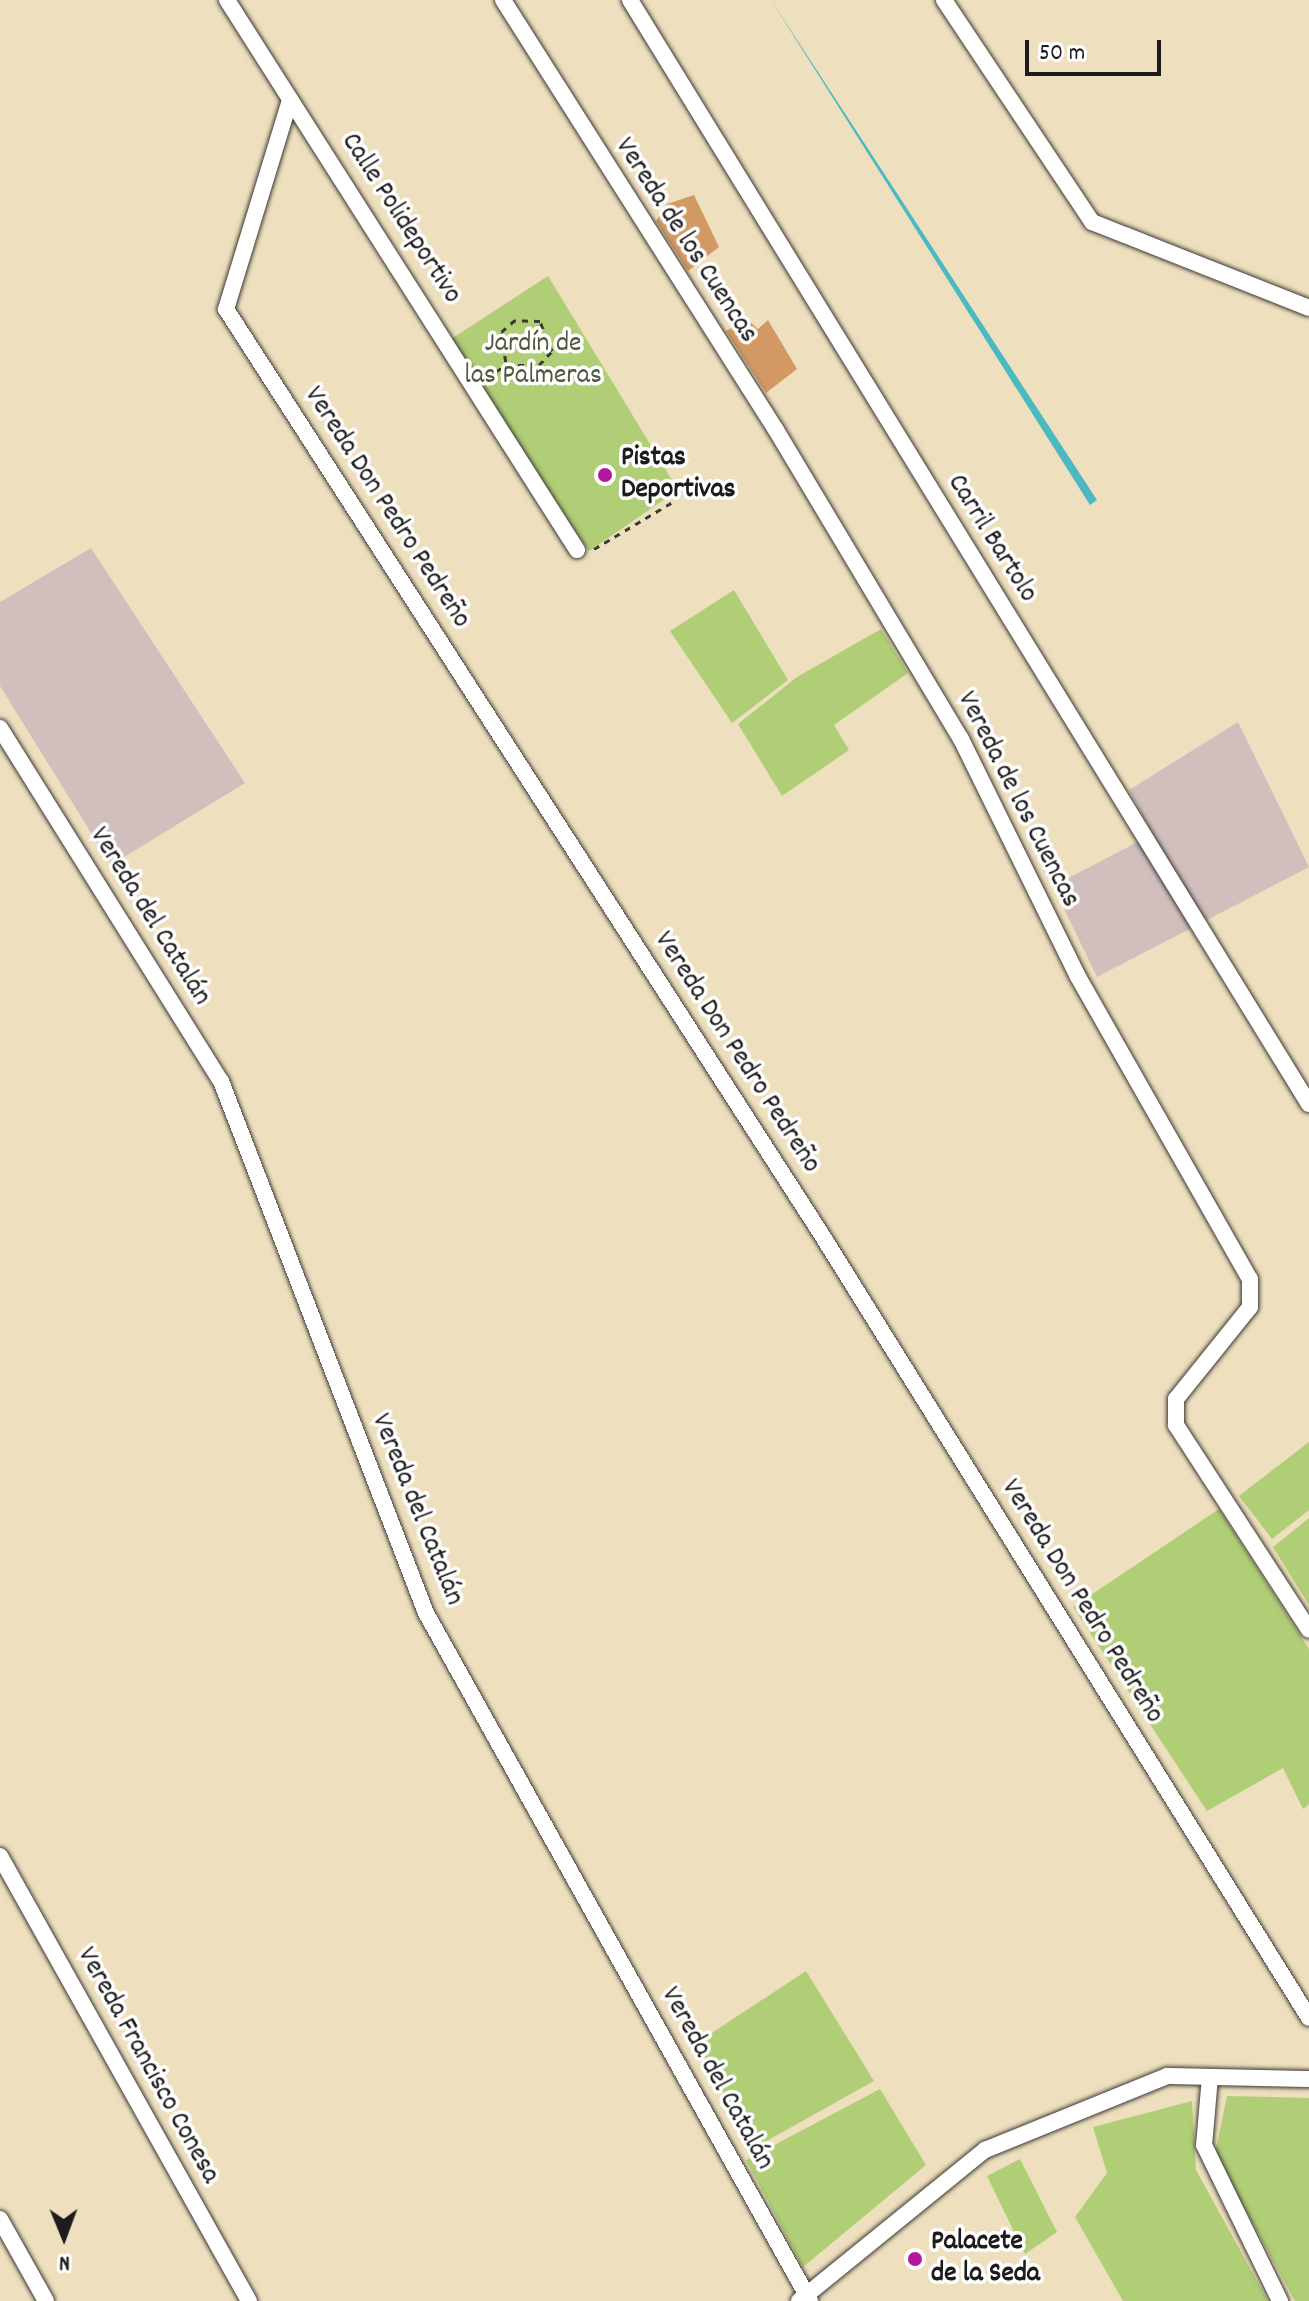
<!DOCTYPE html>
<meta charset="utf-8">
<style>
body{margin:0}
#map{position:relative;width:1309px;height:2301px;overflow:hidden;background:#eedfbe;font-family:Dekko,sans-serif}
div>[style]{position:absolute}
.industrial>*{inset:0;background:#d1bfbe}
.green>*{inset:0;background:#afce76}
.water>*{inset:0;background:#4ab9c2}
.building>*{inset:0;background:#d29964}
.path>*{height:3px;margin-top:-1.5px;transform-origin:0;background:repeating-linear-gradient(90deg,#3c3934 0 6px,transparent 0 12px)}
.roads{filter:drop-shadow(0 0 2px #3c3934) drop-shadow(0 0 2px #3c3934)}
.minor>*{height:16px;margin:-8px;padding:0 8px;transform-origin:8px;border-radius:8px;background:#fff}
.dots>*{width:22px;height:22px;translate:-50% -50%;box-sizing:border-box;border:4px solid #fff;border-radius:50%}
span{translate:-50% -50%;white-space:nowrap;text-align:center;line-height:1.15;-webkit-text-stroke:7px #fff;paint-order:stroke}
.street-label{font-size:28px;color:#1c1c1c}
.park-label{font-size:28px;color:#4f5a3c}
.poi-label{font-size:28px;color:#1c1c1c;font-weight:700}
.left{translate:0 -50%;text-align:left}
.north{position:absolute;left:24px;top:2197px;width:80px;height:80px;-webkit-text-stroke:6px #fff;paint-order:stroke;rotate:179deg;font-size:22px;font-weight:700;line-height:32px;text-align:center;color:#1c1c1c}
.north::after{content:'';display:block;margin:auto;width:28px;height:36px;background:#1c1c1c;clip-path:polygon(50% 0,100% 100%,50% 72%,0 100%)}
.scale{position:absolute;left:1025px;top:40px;width:136px;height:36px;box-sizing:border-box;border:4px solid #1c1c1c;border-top:0;padding-left:10px;font-size:24px;line-height:28px;white-space:nowrap;color:#1c1c1c;-webkit-text-stroke:6px #fff;paint-order:stroke}
</style>
<div id="map">
<div class="industrial">
<i style="clip-path:polygon(91px 548px,245px 783px,111px 865px,0 686px,0 602px)"></i>
<i style="clip-path:polygon(1238px 722px,1309px 867px,1097px 977px,1053px 886px,1153px 834px,1129px 790px)"></i>
</div>
<div class="green">
<i style="clip-path:polygon(548px 276px,678px 490px,589px 551px,448px 341px)"></i>
<i style="clip-path:polygon(734px 590px,788px 680px,732px 723px,670px 631px)"></i>
<i style="clip-path:polygon(881px 629px,908px 673px,834px 725px,849px 750px,782px 796px,738px 724px,797px 677px)"></i>
<i style="clip-path:polygon(1309px 1442px,1309px 1510px,1272px 1539px,1239px 1496px)"></i>
<i style="clip-path:polygon(1219px 1509px,1309px 1649px,1309px 1804px,1303px 1809px,1283px 1768px,1207px 1811px,1073px 1607px)"></i>
<i style="clip-path:polygon(1309px 1518px,1309px 1605px,1273px 1547px)"></i>
<i style="clip-path:polygon(806px 1971px,874px 2081px,754px 2148px,695px 2044px)"></i>
<i style="clip-path:polygon(880px 2089px,926px 2165px,803px 2267px,746px 2160px)"></i>
<i style="clip-path:polygon(1227px 2096px,1309px 2098px,1309px 2301px,1295px 2301px,1215px 2154px)"></i>
<i style="clip-path:polygon(1192px 2101px,1196px 2170px,1268px 2301px,1123px 2301px,1075px 2217px,1107px 2173px,1093px 2127px)"></i>
<i style="clip-path:polygon(1020px 2159px,1057px 2232px,1025px 2254px,987px 2176px)"></i>
</div>
<div class="water">
<i style="clip-path:polygon(771px 0,1097px 500px,1090px 505px)"></i>
</div>
<div class="building">
<i style="clip-path:polygon(694px 195px,719px 247px,688px 271px,656px 221px,667px 204px)"></i>
<i style="clip-path:polygon(747px 319px,758px 329px,768px 320px,797px 369px,766px 393px,726px 331px)"></i>
</div>
<div class="path">
<i style="left:486px;top:378px;width:24px;rotate:-33deg"></i>
<i style="left:506px;top:365px;width:33px"></i>
<i style="left:539px;top:365px;width:19px;rotate:-47deg"></i>
<i style="left:552px;top:351px;width:32px;rotate:-112deg"></i>
<i style="left:540px;top:321px;width:25px;rotate:-178deg"></i>
<i style="left:515px;top:320px;width:18px;rotate:139deg"></i>
<i style="left:501px;top:332px;width:33px;rotate:81deg"></i>
<i style="left:594px;top:549px;width:96px;rotate:-30.9deg"></i>
</div>
<div class="roads">
<div class="minor">
<i style="left:227px;top:0;width:652px;rotate:57.53deg"></i>
<i style="left:503px;top:0;width:509px;rotate:57.59deg"></i>
<i style="left:776px;top:430px;width:360px;rotate:59.1deg"></i>
<i style="left:961px;top:739px;width:263px;rotate:63.8deg"></i>
<i style="left:1077px;top:975px;width:350px;rotate:60.4deg"></i>
<i style="left:1250px;top:1279px;width:28px;rotate:90deg"></i>
<i style="left:1250px;top:1307px;width:118px;rotate:128.8deg"></i>
<i style="left:1176px;top:1399px;width:26px;rotate:90deg"></i>
<i style="left:1176px;top:1425px;width:244px;rotate:57deg"></i>
<i style="left:630px;top:0;width:1296px;rotate:58.41deg"></i>
<i style="left:944px;top:0;width:267px;rotate:56.3deg"></i>
<i style="left:1092px;top:222px;width:233px;rotate:21.6deg"></i>
<i style="left:290px;top:100px;width:219px;rotate:107deg"></i>
<i style="left:226px;top:309px;width:1107px;rotate:57.24deg"></i>
<i style="left:825px;top:1240px;width:916px;rotate:58.11deg"></i>
<i style="left:0;top:728px;width:416px;rotate:58deg"></i>
<i style="left:221px;top:1081px;width:570px;rotate:68.93deg"></i>
<i style="left:426px;top:1613px;width:788px;rotate:60.83deg"></i>
<i style="left:0;top:1856px;width:510px;rotate:60.77deg"></i>
<i style="left:1210px;top:2077px;width:68px;rotate:95deg"></i>
<i style="left:1204px;top:2145px;width:174px;rotate:64deg"></i>
<i style="left:0;top:2219px;width:94px;rotate:60.7deg"></i>
<i style="left:799px;top:2301px;width:240px;rotate:-39.1deg"></i>
<i style="left:985px;top:2150px;width:196px;rotate:-22.1deg"></i>
<i style="left:1167px;top:2076px;width:142px;rotate:1.2deg"></i>
</div>
</div>
<div class="dots">
<i style="left:605px;top:475px;background:#b5179e"></i>
<i style="left:915px;top:2259px;background:#b5179e"></i>
</div>
<div class="street-label">
<span style="left:400px;top:219px;rotate:57deg">Calle Polideportivo</span>
<span style="left:685px;top:241px;rotate:57deg">Vereda de los Cuencas</span>
<span style="left:386px;top:508px;rotate:57deg">Vereda Don Pedro Pedreño</span>
<span style="left:991px;top:539px;rotate:58deg">Carril Bartolo</span>
<span style="left:1017px;top:800px;rotate:63deg">Vereda de los Cuencas</span>
<span style="left:149px;top:917px;rotate:58deg">Vereda del Catalán</span>
<span style="left:736px;top:1053px;rotate:57deg">Vereda Don Pedro Pedreño</span>
<span style="left:416px;top:1510px;rotate:68deg">Vereda del Catalán</span>
<span style="left:1081px;top:1602px;rotate:58deg">Vereda Don Pedro Pedreño</span>
<span style="left:147px;top:2066px;rotate:61deg">Vereda Francisco Conesa</span>
<span style="left:716px;top:2079px;rotate:61deg">Vereda del Catalán</span>
</div>
<div class="park-label">
<span style="left:533px;top:361px">Jardín de<br>las Palmeras</span>
</div>
<div class="poi-label">
<span class="left" style="left:621px;top:475px">Pistas<br>Deportivas</span>
<span class="left" style="left:931px;top:2259px">Palacete<br>de la Seda</span>
</div>
<div class="north">N</div>
<div class="scale">50 m</div>
</div>
